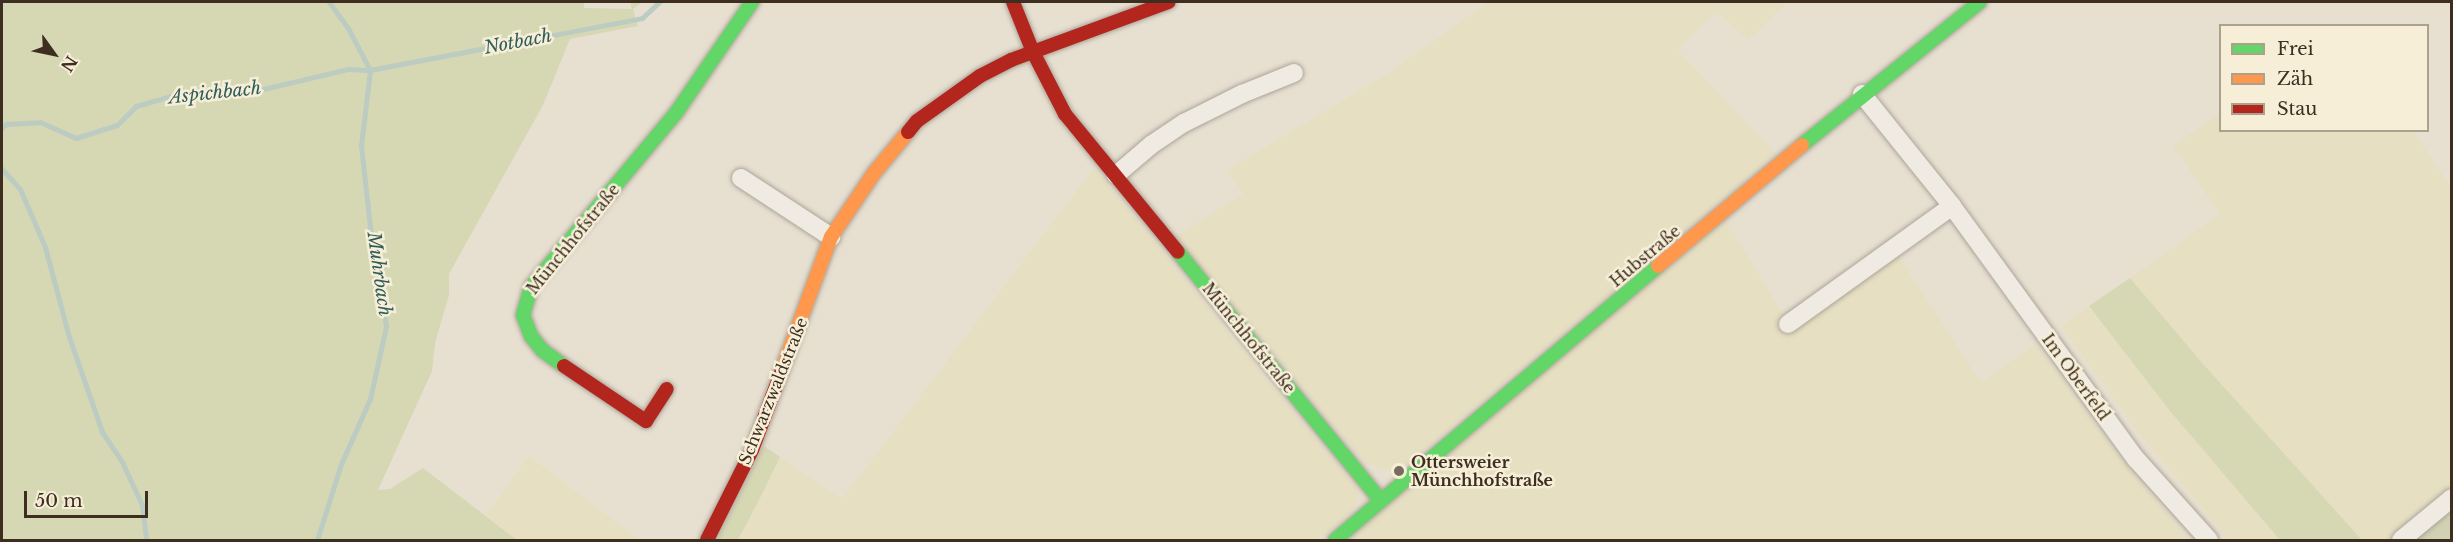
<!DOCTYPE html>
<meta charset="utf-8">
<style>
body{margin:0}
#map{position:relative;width:2453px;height:542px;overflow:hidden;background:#e7e0d1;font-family:"Libre Baskerville",serif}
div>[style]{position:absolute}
.farmland>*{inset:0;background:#e6dfc2}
.green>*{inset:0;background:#d6d7b3}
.cemetery>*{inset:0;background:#d1d1b3}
.stream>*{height:5px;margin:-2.5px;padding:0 2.5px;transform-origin:2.5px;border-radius:2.5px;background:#bcccc2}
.roads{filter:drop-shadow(0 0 2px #ada599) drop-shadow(0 0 2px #ada599)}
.street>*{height:18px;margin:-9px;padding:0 9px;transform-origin:9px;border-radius:9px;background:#efebe3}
.fast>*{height:14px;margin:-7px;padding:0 7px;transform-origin:7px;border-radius:7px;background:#63d668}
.slow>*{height:14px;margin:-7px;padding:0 7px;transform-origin:7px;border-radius:7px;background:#ff974d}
.jam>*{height:14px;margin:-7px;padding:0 7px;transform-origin:7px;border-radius:7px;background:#b3261e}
.dots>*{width:16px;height:16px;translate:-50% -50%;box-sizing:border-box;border:3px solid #f7eed8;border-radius:50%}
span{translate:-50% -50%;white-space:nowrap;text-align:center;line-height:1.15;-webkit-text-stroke:5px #f7eed8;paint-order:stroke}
.street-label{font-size:16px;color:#3d2e20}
.poi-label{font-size:16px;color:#3d2e20;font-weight:700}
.left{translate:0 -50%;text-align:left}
.water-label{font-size:18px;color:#2f5d5a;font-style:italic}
.frame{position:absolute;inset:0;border:3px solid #3d2e20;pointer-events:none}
.legend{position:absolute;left:2219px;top:24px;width:210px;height:108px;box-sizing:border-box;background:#f7eed8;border:2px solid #ada18e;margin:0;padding:8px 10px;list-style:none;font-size:18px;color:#3d2e20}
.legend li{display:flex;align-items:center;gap:12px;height:30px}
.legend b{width:30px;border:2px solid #ada18e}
.north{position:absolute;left:24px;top:24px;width:60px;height:60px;-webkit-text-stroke:4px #f7eed8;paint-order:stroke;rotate:123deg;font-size:16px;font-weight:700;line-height:24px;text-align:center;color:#3d2e20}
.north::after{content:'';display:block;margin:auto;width:21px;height:27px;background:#3d2e20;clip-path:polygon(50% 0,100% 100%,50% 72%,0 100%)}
.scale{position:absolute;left:24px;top:491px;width:124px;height:27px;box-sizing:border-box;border:3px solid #3d2e20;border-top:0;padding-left:8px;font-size:18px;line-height:21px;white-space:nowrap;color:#3d2e20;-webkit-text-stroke:4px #f7eed8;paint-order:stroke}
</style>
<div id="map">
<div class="farmland">
<i style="clip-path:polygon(1488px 2px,1788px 2px,1748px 40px,1717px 12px,1677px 49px,1776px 154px,1406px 465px,1389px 472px,1364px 462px,1176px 236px,1243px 194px,1227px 170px,1390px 72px)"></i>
<i style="clip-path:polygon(2220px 113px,2220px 130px,2413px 131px,2451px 187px,2451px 492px,2392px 540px,2362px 540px,2204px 365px,2130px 278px,2220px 214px,2173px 146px)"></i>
<i style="clip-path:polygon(1094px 168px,1359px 492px,1355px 507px,1346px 517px,1318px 540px,738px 540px,780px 457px,842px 499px)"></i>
<i style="clip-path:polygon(1724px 217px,1792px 328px,1897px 254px,1981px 382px,2036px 344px,2114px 450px,2189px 540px,1349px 540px)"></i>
<i style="clip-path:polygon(2089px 306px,2170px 411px,2280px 540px,2229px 540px,2136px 430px,2061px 326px)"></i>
<i style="clip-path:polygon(529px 456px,640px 540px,517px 540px,486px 515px)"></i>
</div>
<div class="green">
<i style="clip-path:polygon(2px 2px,584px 2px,584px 8px,632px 9px,630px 2px,643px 2px,633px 9px,638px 26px,570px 39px,543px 105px,449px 274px,449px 295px,435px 343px,432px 371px,378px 490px,390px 489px,423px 468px,517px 540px,2px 540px)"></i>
<i style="clip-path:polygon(2130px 278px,2204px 365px,2362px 540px,2280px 540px,2170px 411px,2089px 306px)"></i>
<i style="clip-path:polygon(764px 446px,780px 457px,762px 494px,738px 540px,717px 540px)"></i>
</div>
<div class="cemetery">
<i style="clip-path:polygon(2451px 509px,2451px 540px,2411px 540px)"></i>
</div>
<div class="stream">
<i style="left:329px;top:2px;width:34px;rotate:54deg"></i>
<i style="left:349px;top:30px;width:45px;rotate:62.3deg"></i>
<i style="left:2px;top:128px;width:6px;rotate:-45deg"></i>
<i style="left:6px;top:124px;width:34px;rotate:-3deg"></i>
<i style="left:40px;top:122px;width:39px;rotate:24deg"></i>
<i style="left:76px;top:138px;width:43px;rotate:-17.6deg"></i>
<i style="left:117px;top:125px;width:27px;rotate:-45deg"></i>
<i style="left:136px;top:106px;width:36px;rotate:-16deg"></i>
<i style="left:171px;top:96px;width:84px;rotate:-3.4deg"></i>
<i style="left:255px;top:91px;width:96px;rotate:-13.3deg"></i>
<i style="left:348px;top:69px;width:22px;rotate:3deg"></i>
<i style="left:370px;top:70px;width:277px;rotate:-10.8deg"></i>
<i style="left:642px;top:18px;width:23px;rotate:-43deg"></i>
<i style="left:2px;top:169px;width:27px;rotate:48deg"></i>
<i style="left:20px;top:189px;width:63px;rotate:66.7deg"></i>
<i style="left:45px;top:247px;width:93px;rotate:75.1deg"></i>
<i style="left:69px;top:337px;width:101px;rotate:70.8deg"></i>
<i style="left:102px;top:432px;width:36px;rotate:56deg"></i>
<i style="left:122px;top:462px;width:47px;rotate:65.1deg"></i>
<i style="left:142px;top:505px;width:35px;rotate:83deg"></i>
<i style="left:317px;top:540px;width:80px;rotate:-72.5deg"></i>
<i style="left:341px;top:464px;width:71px;rotate:-66deg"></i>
<i style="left:370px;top:399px;width:75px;rotate:-77.6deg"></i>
<i style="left:386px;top:326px;width:82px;rotate:-99.8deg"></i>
<i style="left:372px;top:245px;width:100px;rotate:-96.3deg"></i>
<i style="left:361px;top:146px;width:77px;rotate:-83.2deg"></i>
</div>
<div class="roads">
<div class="street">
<i style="left:1862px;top:94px;width:144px;rotate:51.2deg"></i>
<i style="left:1952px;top:206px;width:313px;rotate:54deg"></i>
<i style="left:2136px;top:459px;width:109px;rotate:48deg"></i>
<i style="left:1116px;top:175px;width:46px;rotate:-40.6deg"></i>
<i style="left:1151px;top:145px;width:40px;rotate:-34deg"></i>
<i style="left:1184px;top:123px;width:65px;rotate:-26.6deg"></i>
<i style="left:1242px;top:94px;width:56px;rotate:-22deg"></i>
<i style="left:741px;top:178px;width:108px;rotate:33.2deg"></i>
<i style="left:1788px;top:324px;width:202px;rotate:-35.7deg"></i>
<i style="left:2401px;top:540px;width:66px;rotate:-39.5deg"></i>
</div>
<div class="fast">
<i style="left:1802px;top:145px;width:228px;rotate:-38.8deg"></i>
<i style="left:1178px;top:252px;width:321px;rotate:50.8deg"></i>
<i style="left:564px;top:366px;width:26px;rotate:-144deg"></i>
<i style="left:543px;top:351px;width:19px;rotate:-129deg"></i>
<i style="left:531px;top:336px;width:22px;rotate:-111deg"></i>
<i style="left:523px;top:315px;width:29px;rotate:-74deg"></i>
<i style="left:531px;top:287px;width:226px;rotate:-50.2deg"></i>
<i style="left:676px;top:113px;width:135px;rotate:-55.6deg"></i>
<i style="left:1335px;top:540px;width:424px;rotate:-40.3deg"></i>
</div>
<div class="slow">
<i style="left:1658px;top:266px;width:188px;rotate:-40deg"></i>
<i style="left:782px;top:370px;width:142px;rotate:-69.8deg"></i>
<i style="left:831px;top:237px;width:77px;rotate:-56.1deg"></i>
<i style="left:874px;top:173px;width:53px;rotate:-50.3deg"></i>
</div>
<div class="jam">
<i style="left:1013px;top:2px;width:54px;rotate:68.2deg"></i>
<i style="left:1033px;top:52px;width:70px;rotate:62.7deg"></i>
<i style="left:1065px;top:114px;width:178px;rotate:50.7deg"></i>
<i style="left:908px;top:132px;width:14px;rotate:-51deg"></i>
<i style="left:917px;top:121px;width:77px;rotate:-35.5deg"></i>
<i style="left:980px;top:76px;width:35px;rotate:-27deg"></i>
<i style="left:1011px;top:60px;width:168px;rotate:-20.2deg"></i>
<i style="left:564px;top:366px;width:99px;rotate:33.9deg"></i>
<i style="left:646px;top:421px;width:38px;rotate:-57deg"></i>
<i style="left:707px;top:540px;width:101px;rotate:-63.4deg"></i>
<i style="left:752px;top:450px;width:85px;rotate:-69.4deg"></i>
</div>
</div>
<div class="dots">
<i style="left:1399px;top:471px;background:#786c5e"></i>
</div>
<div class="street-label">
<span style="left:573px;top:239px;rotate:-51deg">Münchhofstraße</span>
<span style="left:1645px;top:256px;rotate:-40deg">Hubstraße</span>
<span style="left:1249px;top:338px;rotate:51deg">Münchhofstraße</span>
<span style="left:2076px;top:377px;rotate:54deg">Im Oberfeld</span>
<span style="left:773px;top:391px;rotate:-68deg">Schwarzwaldstraße</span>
</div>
<div class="poi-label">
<span class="left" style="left:1411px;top:471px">Ottersweier<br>Münchhofstraße</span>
</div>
<div class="water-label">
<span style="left:518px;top:42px;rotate:-11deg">Notbach</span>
<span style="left:215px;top:93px;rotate:-6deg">Aspichbach</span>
<span style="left:379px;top:274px;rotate:82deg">Muhrbach</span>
</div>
<div class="frame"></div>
<ul class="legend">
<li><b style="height:8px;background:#63d668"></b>Frei</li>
<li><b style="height:8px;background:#ff974d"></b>Zäh</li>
<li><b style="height:8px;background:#b3261e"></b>Stau</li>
</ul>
<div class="north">N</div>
<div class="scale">50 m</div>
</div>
